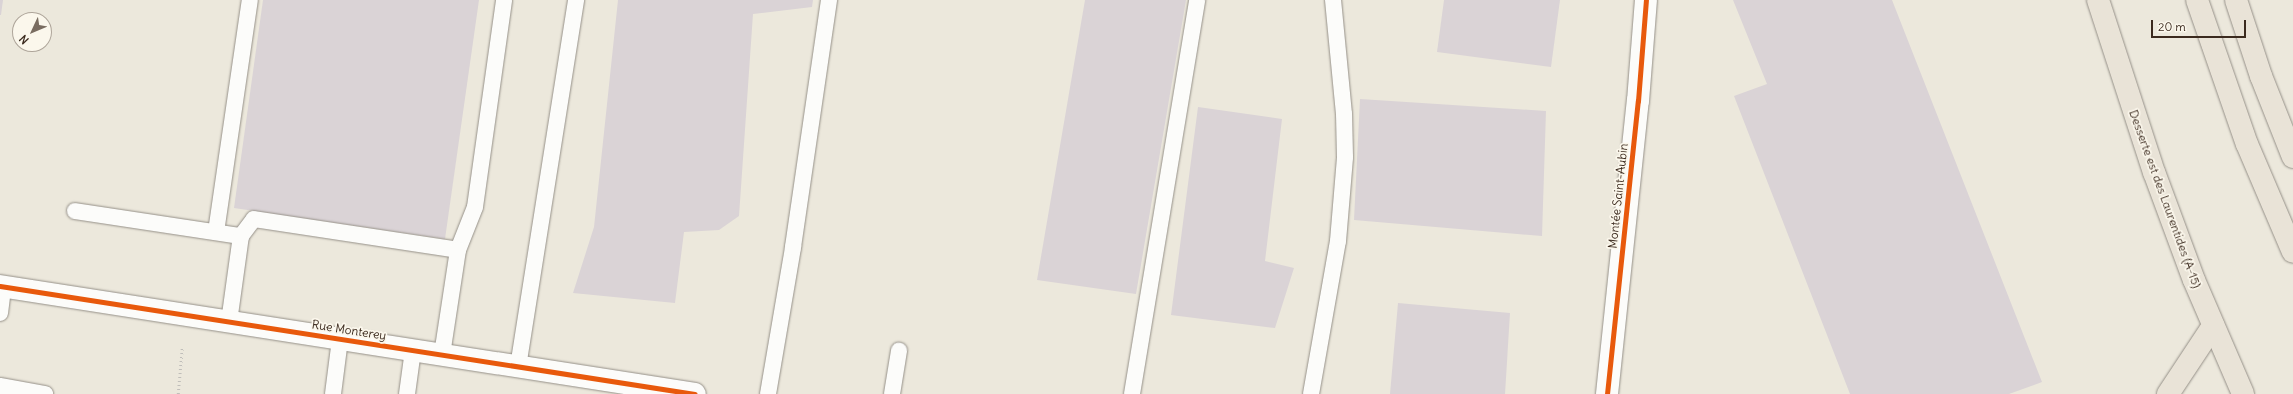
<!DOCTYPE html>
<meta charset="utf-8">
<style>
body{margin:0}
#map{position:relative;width:2293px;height:394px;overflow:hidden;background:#ece8dc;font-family:Delius,sans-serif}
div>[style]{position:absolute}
.building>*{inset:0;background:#dad3d6}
.path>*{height:2.5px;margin-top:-1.25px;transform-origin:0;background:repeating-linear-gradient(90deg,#c0beba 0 1px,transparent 0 4px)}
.roads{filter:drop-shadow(0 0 1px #959088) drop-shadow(0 0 1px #959088)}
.lane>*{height:16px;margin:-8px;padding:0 8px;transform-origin:8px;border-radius:8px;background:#fcfcfa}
.street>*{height:22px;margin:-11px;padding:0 11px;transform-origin:11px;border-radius:11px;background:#fcfcfa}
.primary>*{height:22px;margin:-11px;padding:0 11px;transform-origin:11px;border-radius:11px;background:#e9e3d7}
.highway>*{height:22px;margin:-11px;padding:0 11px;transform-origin:11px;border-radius:11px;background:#e9e3d7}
.cycleway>*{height:5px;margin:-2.5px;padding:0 2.5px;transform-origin:2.5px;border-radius:2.5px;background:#e8590c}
span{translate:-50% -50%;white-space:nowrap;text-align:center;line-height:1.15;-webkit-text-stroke:3.5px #fbf7ec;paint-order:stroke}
.street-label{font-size:12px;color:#3b2a1e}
.north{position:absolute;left:12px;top:12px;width:40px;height:40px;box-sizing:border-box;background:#fbf7ec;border:1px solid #aea59a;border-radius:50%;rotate:226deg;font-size:11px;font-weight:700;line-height:16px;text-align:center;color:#3b2a1e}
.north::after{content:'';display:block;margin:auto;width:14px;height:18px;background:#796c60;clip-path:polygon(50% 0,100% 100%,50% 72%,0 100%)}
.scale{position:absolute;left:2151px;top:20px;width:95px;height:18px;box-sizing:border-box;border:2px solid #3b2a1e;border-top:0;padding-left:5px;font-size:12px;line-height:14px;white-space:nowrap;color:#3b2a1e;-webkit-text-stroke:3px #fbf7ec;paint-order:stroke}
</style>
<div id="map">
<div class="building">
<i style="clip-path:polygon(0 0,3px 0,1px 15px,0 15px)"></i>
<i style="clip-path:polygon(263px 0,479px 0,445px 239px,234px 208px)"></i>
<i style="clip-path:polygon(618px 0,813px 0,812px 7px,753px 14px,739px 216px,719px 230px,684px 232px,675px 303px,573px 293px,594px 227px)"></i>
<i style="clip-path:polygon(1085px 0,1186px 0,1136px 294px,1037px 280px)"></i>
<i style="clip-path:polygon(1444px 0,1560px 0,1551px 67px,1437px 52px)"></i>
<i style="clip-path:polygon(1733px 0,1892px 0,2042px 382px,2009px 394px,1850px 394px,1734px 96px,1767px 84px)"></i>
<i style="clip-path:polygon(1360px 99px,1546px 111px,1542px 236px,1354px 220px)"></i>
<i style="clip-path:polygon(1198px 107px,1282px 119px,1265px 261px,1294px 268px,1275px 328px,1171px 315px)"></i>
<i style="clip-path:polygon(1398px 303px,1510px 313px,1505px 394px,1390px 394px)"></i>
</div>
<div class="path">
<i style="left:178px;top:394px;width:46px;rotate:-85deg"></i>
</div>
<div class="roads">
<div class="lane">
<i style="left:75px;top:211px;width:168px;rotate:8.6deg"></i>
<i style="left:216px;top:232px;width:234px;rotate:-81.7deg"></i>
<i style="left:458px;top:250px;width:46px;rotate:-68.4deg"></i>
<i style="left:475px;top:207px;width:209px;rotate:-82deg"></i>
<i style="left:0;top:313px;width:26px;rotate:-83deg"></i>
<i style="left:229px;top:322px;width:87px;rotate:-82.1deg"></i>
<i style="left:241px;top:236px;width:21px;rotate:-53deg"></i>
<i style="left:254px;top:219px;width:206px;rotate:8.6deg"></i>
<i style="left:458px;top:250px;width:106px;rotate:98.7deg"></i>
<i style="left:518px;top:367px;width:372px;rotate:-81deg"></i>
<i style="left:0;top:386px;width:46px;rotate:10.1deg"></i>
<i style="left:333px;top:394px;width:55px;rotate:-82.7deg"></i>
<i style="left:407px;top:394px;width:44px;rotate:-82.2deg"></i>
<i style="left:768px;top:394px;width:149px;rotate:-80.3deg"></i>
<i style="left:793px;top:247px;width:250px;rotate:-81.7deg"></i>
<i style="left:892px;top:394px;width:44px;rotate:-80.8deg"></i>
<i style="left:1132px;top:394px;width:399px;rotate:-80.6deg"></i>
<i style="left:1311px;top:394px;width:155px;rotate:-80deg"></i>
<i style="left:1338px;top:241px;width:84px;rotate:-85.2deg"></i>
<i style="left:1345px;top:157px;width:43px;rotate:-91.3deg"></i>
<i style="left:1344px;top:114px;width:115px;rotate:-95.5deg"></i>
</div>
<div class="street">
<i style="left:0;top:286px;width:703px;rotate:8.83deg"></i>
<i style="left:1607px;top:394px;width:295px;rotate:-84deg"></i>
<i style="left:1638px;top:101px;width:101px;rotate:-85.5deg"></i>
</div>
<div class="primary">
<i style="left:2098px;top:0;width:181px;rotate:72deg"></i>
<i style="left:2154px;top:172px;width:115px;rotate:69.7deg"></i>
<i style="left:2194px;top:280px;width:124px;rotate:66.7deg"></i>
<i style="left:2168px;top:394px;width:82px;rotate:-56.5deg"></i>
</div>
<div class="highway">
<i style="left:2197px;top:0;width:152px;rotate:70.9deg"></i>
<i style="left:2247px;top:144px;width:117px;rotate:66.9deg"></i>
<i style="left:2236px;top:0;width:80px;rotate:71.8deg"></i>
<i style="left:2261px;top:76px;width:87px;rotate:68.4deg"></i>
</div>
</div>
<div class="cycleway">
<i style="left:0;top:286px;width:703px;rotate:8.83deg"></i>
<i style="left:1607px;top:394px;width:295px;rotate:-84deg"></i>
<i style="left:1638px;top:101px;width:101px;rotate:-85.5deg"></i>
</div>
<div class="street-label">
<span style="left:1618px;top:196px;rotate:-84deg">Montée Saint-Aubin</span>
<span style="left:2165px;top:199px;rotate:70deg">Desserte est des Laurentides (A-15)</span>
<span style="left:349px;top:330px;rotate:9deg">Rue Monterey</span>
</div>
<div class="north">N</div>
<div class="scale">20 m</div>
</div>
